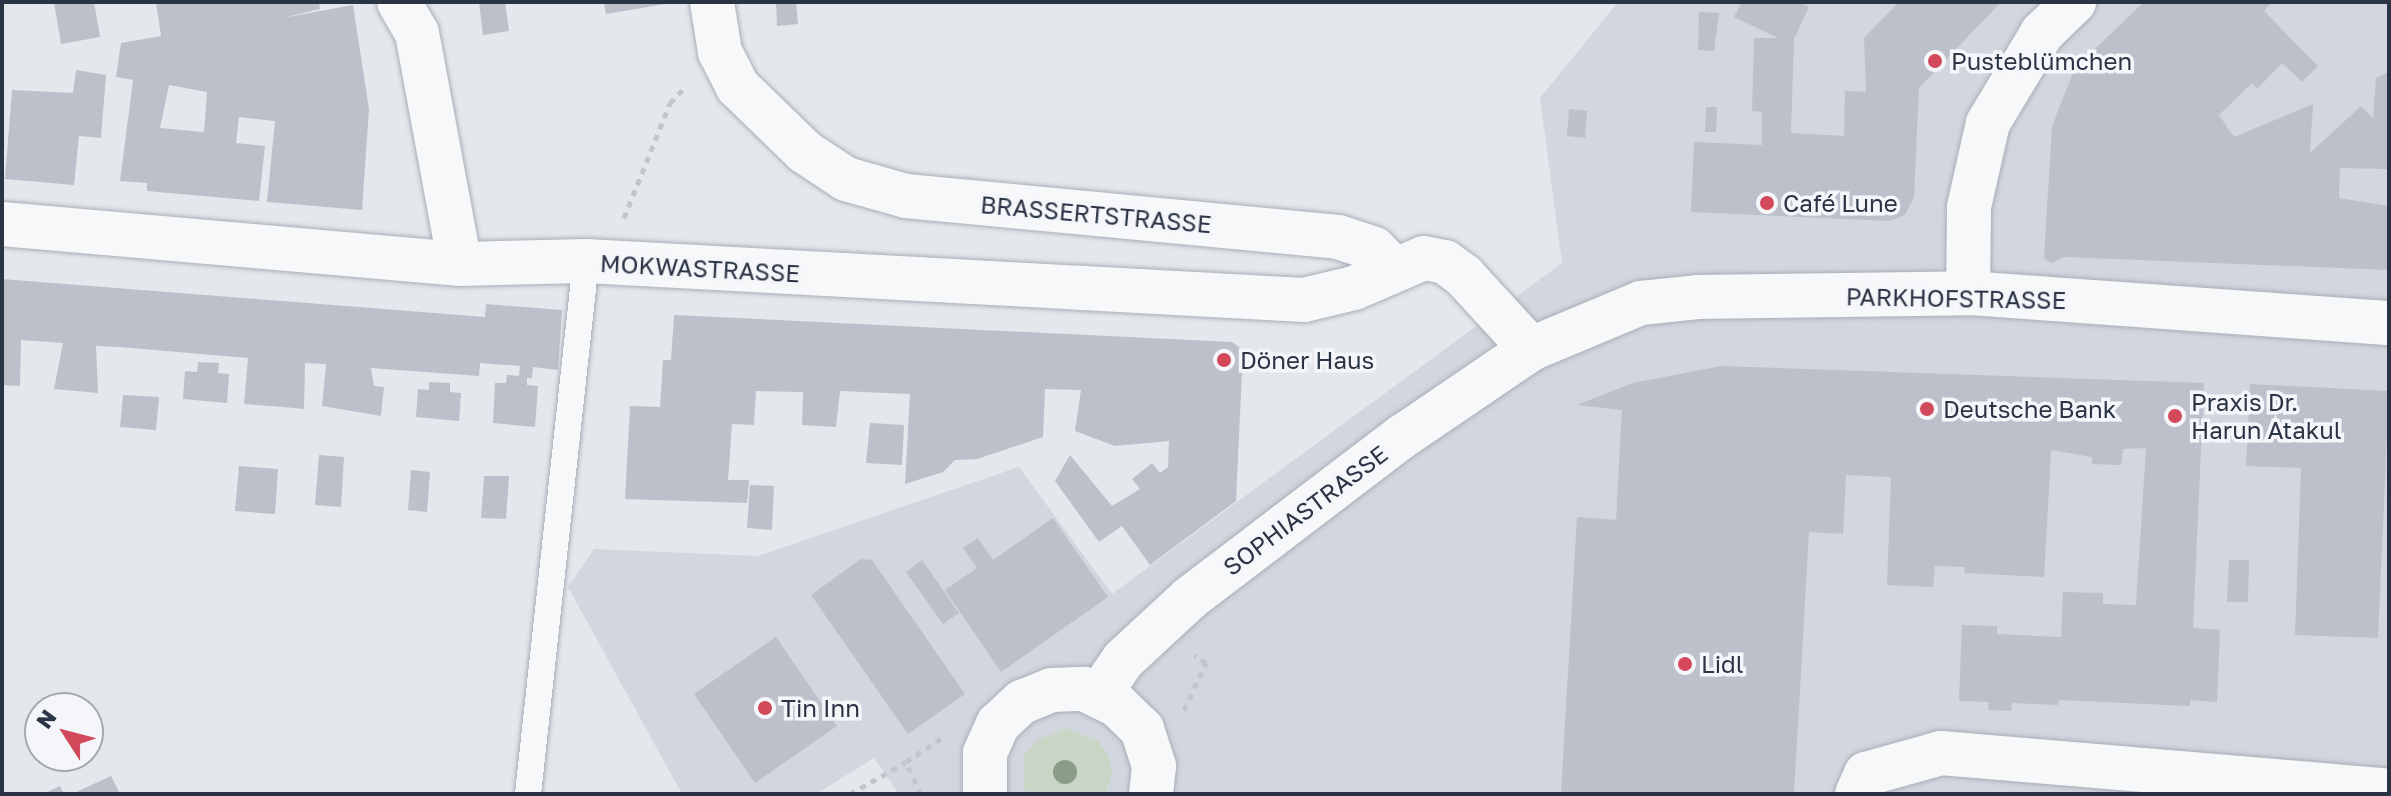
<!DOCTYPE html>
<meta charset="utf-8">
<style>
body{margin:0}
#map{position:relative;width:2391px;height:796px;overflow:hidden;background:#e4e7ec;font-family:"Golos Text",sans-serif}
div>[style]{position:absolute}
.built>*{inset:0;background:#d2d6de}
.green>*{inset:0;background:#c9d6c5}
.building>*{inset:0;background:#bbc0ca}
.path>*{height:5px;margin-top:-2.5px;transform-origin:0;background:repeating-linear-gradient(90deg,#c2c5cb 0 6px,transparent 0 12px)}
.roads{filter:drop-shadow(0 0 2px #a9aeb7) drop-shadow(0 0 2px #a9aeb7)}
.service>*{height:26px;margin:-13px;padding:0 13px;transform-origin:13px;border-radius:13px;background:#f7f8fa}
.minor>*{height:44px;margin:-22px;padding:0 22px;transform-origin:22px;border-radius:22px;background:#f7f8fa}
.tertiary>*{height:44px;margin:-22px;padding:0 22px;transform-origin:22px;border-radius:22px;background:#f7f8fa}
.trees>*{width:24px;height:24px;margin:-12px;border-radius:50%;background:#899d89}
.dots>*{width:22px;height:22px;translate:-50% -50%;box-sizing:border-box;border:4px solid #f4f6f9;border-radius:50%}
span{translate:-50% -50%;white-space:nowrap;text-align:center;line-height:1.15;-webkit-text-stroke:7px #f4f6f9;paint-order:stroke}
.poi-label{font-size:24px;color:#2b3445}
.left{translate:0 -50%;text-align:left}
.street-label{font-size:24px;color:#2b3445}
.frame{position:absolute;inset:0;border:4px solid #2b3445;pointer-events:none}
.north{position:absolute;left:24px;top:692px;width:80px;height:80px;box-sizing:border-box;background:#f4f6f9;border:2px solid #a4a8b1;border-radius:50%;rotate:306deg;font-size:22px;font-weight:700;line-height:32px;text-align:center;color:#2b3445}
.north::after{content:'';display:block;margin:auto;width:28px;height:36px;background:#d1495b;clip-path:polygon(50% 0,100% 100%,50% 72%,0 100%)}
</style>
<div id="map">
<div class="built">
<i style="clip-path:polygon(1618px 2px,2389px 2px,2389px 794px,899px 794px,874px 758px,816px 794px,682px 794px,568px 587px,594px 549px,758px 556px,1019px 467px,1112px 594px,1562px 263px,1540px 98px)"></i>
</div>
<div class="green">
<i style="clip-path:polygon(1066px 728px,1098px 741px,1108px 756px,1112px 773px,1105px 794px,1024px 791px,1024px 756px,1034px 742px)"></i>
</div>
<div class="building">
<i style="clip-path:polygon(54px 2px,94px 2px,100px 37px,61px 44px)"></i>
<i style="clip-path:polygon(evenodd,156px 2px,319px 2px,320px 9px,282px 18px,353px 5px,369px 109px,362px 210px,267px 202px,275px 121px,239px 117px,236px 143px,265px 146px,259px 201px,147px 191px,147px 183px,120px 181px,133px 80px,116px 77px,121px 43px,161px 36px,156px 2px,169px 85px,207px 92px,204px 132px,160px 128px,169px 85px)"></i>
<i style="clip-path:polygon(479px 2px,505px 2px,509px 31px,483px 35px)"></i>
<i style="clip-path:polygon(604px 2px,665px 2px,665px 4px,606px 14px)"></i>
<i style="clip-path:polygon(776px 2px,796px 2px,798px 24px,777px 26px)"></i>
<i style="clip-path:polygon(1742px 2px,1799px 2px,1809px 7px,1794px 39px,1791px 133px,1844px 136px,1845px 91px,1866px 92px,1864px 38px,1899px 2px,2001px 2px,1919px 88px,1914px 197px,1905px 215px,1890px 221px,1691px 212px,1694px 142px,1762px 145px,1762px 112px,1752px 111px,1754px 38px,1778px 38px,1734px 17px)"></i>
<i style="clip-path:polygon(2144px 2px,2272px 2px,2264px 11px,2318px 66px,2302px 82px,2282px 63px,2257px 89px,2252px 83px,2219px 115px,2234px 137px,2313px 104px,2310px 153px,2361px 106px,2373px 118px,2376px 78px,2389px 72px,2389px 169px,2340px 168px,2339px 198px,2389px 206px,2389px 270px,2065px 257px,2051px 263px,2044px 258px,2052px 126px,2075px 68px)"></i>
<i style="clip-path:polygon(1699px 12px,1719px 13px,1714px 51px,1698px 50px)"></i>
<i style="clip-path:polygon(76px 70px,106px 75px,101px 138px,79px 136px,74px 185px,5px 179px,12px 90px,73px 93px)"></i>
<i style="clip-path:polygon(1706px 107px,1717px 107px,1716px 132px,1705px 132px)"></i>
<i style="clip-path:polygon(1569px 109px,1587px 111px,1585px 138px,1567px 136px)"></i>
<i style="clip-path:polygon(2px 279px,485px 317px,486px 304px,562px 310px,558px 370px,533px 367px,532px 378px,527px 378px,527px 385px,538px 386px,535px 427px,493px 423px,495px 383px,506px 383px,507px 375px,519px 376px,520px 366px,480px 363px,479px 376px,371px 368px,374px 386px,384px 387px,381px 416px,322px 406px,326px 364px,305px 363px,304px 409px,283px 407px,244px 404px,248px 358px,119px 347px,96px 346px,98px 393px,54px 389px,63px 343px,21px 340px,20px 386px,2px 385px)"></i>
<i style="clip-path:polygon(674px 315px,1232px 342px,1243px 350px,1236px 501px,1150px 565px,1122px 526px,1099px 542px,1055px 481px,1070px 455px,1112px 506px,1140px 489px,1132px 479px,1152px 463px,1160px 473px,1168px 467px,1169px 441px,1115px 446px,1075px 431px,1081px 390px,1045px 389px,1043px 437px,977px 459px,955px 460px,943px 472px,905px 484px,910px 394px,840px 391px,836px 427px,802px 425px,803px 392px,756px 391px,754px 425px,732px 424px,728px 480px,749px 480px,747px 503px,625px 499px,630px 406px,660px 407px,663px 360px,671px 360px)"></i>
<i style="clip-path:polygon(198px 362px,219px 363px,218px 373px,229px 374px,227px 403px,183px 399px,185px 371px,197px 372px)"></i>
<i style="clip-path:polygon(1721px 366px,2204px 383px,2193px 628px,2220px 630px,2217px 702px,2190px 700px,2190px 706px,2059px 700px,2058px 705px,2012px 703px,2011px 711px,1988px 710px,1989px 702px,1959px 701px,1962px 625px,1997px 626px,1997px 634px,2061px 637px,2063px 592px,2103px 593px,2103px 604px,2136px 605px,2146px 448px,2123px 449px,2121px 465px,2092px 464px,2092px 457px,2051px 450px,2044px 577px,1964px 573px,1965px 567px,1935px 566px,1933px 587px,1887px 585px,1891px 477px,1846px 475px,1843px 534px,1809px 532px,1794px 794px,1561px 794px,1577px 517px,1616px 520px,1622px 410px,1577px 405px,1633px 383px)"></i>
<i style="clip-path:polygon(429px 382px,450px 383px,450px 392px,461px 393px,459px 421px,416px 417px,418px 389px,429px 390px)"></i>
<i style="clip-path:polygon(2250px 384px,2389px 391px,2378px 638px,2295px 635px,2301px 468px,2246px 466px)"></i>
<i style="clip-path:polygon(123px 395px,159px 397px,156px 430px,120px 427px)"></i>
<i style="clip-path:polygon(870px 423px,904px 425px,902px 465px,866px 463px)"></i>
<i style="clip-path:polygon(319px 455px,344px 457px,341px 507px,315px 505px)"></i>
<i style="clip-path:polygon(239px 466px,278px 469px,275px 514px,235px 511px)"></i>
<i style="clip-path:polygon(411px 470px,430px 472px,427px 512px,408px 510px)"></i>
<i style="clip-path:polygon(484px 476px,509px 476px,506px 519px,481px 518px)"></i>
<i style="clip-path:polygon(750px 485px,774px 486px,772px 530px,747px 528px)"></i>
<i style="clip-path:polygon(1053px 518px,1108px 597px,1001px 672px,945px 590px,977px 568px,963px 548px,978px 538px,993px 560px)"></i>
<i style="clip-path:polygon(861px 559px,872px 560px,965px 694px,908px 734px,811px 595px)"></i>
<i style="clip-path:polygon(922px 560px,959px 613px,943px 624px,906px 572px)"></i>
<i style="clip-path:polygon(2229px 560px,2249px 560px,2248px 602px,2227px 602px)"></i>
<i style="clip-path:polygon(776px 637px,837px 726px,755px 783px,694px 694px)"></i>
<i style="clip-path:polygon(111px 776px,120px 794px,72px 794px)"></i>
<i style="clip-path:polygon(60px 786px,64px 794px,43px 794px)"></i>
</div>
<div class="path">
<i style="left:624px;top:218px;width:124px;rotate:-68.2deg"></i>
<i style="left:670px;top:103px;width:22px;rotate:-47deg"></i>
<i style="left:1184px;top:710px;width:52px;rotate:-64.9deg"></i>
<i style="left:1206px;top:663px;width:14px;rotate:-144deg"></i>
<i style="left:850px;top:794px;width:64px;rotate:-29.7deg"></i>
<i style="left:921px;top:794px;width:35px;rotate:-115deg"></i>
<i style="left:906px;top:762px;width:43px;rotate:-33.7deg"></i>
</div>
<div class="roads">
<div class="service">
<i style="left:528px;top:794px;width:536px;rotate:-83.79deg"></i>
</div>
<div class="minor">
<i style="left:399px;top:2px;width:36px;rotate:60deg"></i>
<i style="left:417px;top:33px;width:235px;rotate:79.5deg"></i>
<i style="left:712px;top:2px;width:51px;rotate:80.9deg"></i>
<i style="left:720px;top:52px;width:39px;rotate:63deg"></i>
<i style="left:738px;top:87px;width:93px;rotate:44.1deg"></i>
<i style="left:805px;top:152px;width:49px;rotate:33.4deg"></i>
<i style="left:846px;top:179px;width:62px;rotate:15.8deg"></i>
<i style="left:906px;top:196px;width:434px;rotate:5.4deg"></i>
<i style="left:1338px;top:237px;width:38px;rotate:18deg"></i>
<i style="left:1374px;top:249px;width:28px;rotate:45deg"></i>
<i style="left:2px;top:224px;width:460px;rotate:5deg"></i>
<i style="left:460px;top:264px;width:126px;rotate:-1.4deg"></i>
<i style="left:586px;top:261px;width:719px;rotate:3.11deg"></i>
<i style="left:1304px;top:300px;width:51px;rotate:-13.5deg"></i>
<i style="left:1354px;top:288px;width:76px;rotate:-23.2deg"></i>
<i style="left:1424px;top:258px;width:21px;rotate:11deg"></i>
<i style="left:1445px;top:262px;width:24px;rotate:36deg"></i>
<i style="left:1464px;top:276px;width:99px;rotate:47.5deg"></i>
<i style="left:1968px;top:293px;width:422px;rotate:4.1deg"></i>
<i style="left:1857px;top:794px;width:22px;rotate:-66deg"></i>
<i style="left:1866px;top:774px;width:78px;rotate:-15.6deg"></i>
<i style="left:1941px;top:753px;width:450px;rotate:4.8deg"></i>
</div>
<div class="tertiary">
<i style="left:1099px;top:695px;width:42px;rotate:-55.6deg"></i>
<i style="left:1123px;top:660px;width:91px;rotate:-42.8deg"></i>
<i style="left:1190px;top:598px;width:268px;rotate:-37.3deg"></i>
<i style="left:1403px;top:436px;width:155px;rotate:-34.2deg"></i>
<i style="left:1531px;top:349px;width:119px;rotate:-22.7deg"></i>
<i style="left:1641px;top:303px;width:57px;rotate:-6deg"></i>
<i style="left:1698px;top:297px;width:270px;rotate:-0.8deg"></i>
<i style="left:1968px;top:293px;width:86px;rotate:-89.3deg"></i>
<i style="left:1969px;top:207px;width:86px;rotate:-77.3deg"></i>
<i style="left:1988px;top:123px;width:105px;rotate:-59deg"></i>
<i style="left:2042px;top:33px;width:45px;rotate:-44.1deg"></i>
<i style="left:985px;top:794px;width:41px;rotate:-90deg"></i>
<i style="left:985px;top:753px;width:32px;rotate:-66deg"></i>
<i style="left:998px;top:724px;width:33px;rotate:-43deg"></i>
<i style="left:1022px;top:702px;width:31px;rotate:-22deg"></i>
<i style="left:1051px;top:690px;width:33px;rotate:-2deg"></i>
<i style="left:1084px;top:689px;width:37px;rotate:26deg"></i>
<i style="left:1117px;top:705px;width:35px;rotate:44deg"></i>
<i style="left:1142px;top:729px;width:39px;rotate:72deg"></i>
<i style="left:1154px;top:766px;width:28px;rotate:96deg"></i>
</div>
</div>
<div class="trees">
<i style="left:1065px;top:772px"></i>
</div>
<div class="dots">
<i style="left:1935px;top:61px;background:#d1495b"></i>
<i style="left:1767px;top:203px;background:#d1495b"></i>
<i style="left:1224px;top:360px;background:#d1495b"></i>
<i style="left:1927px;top:409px;background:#d1495b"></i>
<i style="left:2175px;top:416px;background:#d1495b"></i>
<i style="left:1685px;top:664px;background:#d1495b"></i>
<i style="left:765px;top:708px;background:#d1495b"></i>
</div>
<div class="poi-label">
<span class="left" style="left:1951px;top:61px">Pusteblümchen</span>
<span class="left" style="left:1783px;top:203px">Café Lune</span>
<span class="left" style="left:1240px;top:360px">Döner Haus</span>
<span class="left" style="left:2191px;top:416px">Praxis Dr.<br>Harun Atakul</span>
<span class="left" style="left:1943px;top:409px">Deutsche Bank</span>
<span class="left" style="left:1701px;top:664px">Lidl</span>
<span class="left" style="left:781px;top:708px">Tin Inn</span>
</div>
<div class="street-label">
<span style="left:1096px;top:214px;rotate:5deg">BRASSERTSTRASSE</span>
<span style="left:700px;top:268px;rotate:3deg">MOKWASTRASSE</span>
<span style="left:1956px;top:298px;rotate:1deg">PARKHOFSTRASSE</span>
<span style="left:1305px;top:510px;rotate:-37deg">SOPHIASTRASSE</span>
</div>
<div class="frame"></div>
<div class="north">N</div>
</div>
